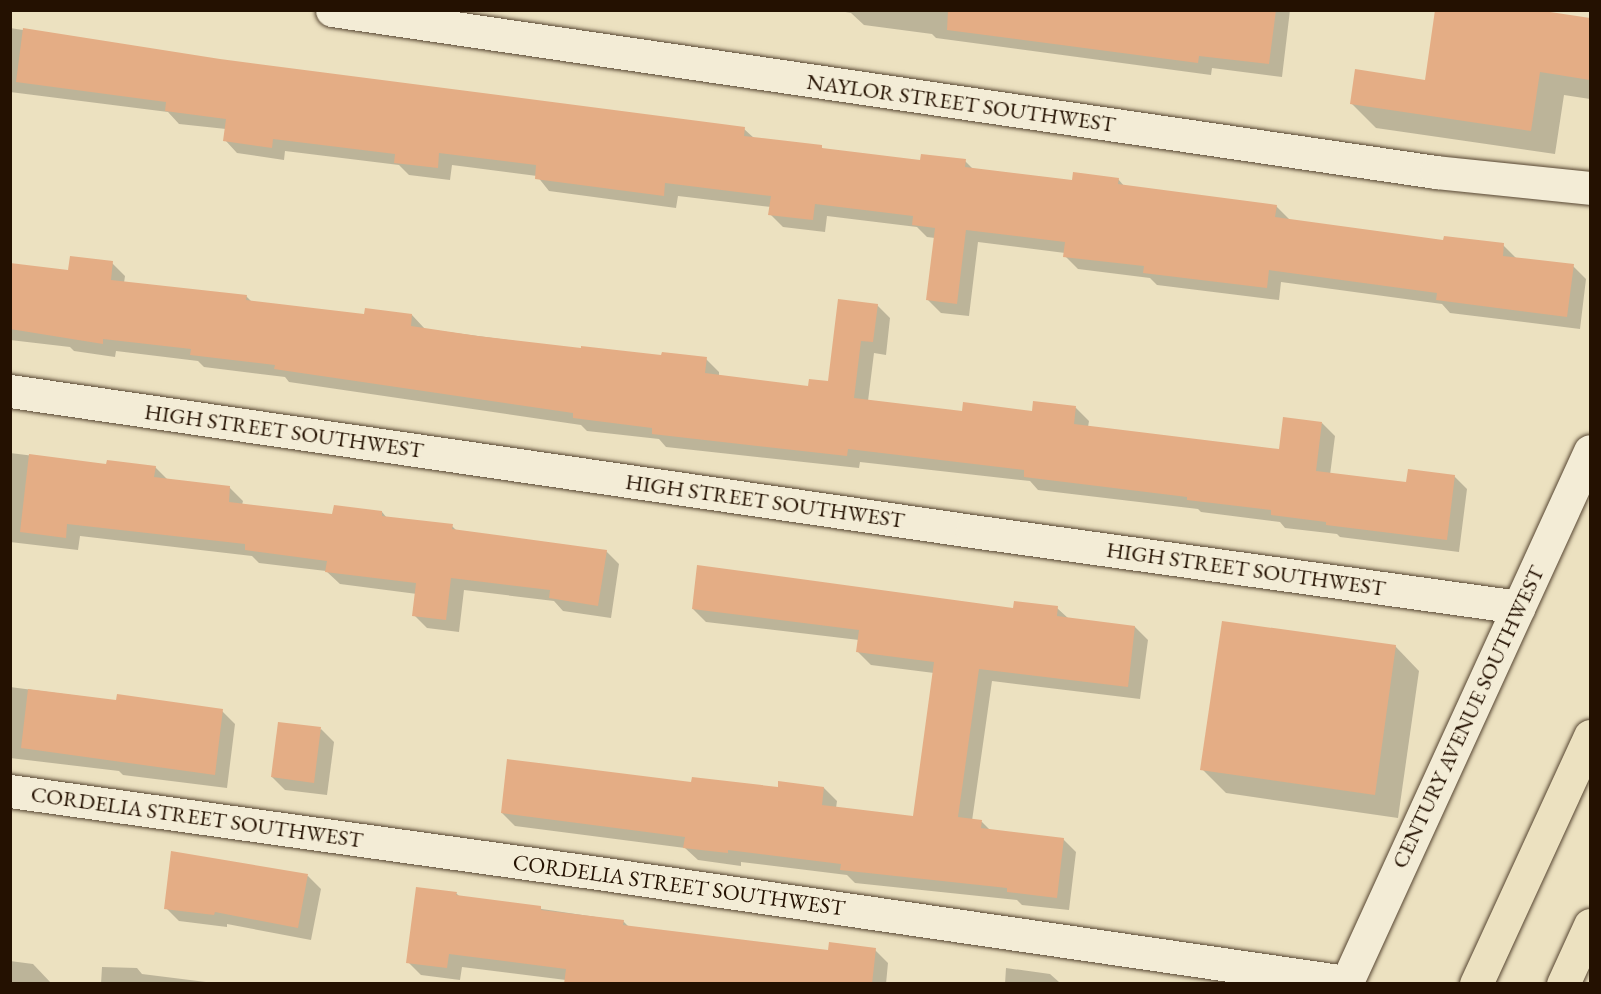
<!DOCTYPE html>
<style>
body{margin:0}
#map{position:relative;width:1601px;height:994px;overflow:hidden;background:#ece1c0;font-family:"EB Garamond",serif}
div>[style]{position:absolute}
.shadow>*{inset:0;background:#0003}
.building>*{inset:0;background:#e4ad85}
.roads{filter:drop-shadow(0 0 2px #564531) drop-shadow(0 0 2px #564531)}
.minor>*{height:33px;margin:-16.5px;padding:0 16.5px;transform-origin:16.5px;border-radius:16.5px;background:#f3ecd6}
.highway>*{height:33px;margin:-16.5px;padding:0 16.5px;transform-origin:16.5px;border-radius:16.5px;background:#ece1c0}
span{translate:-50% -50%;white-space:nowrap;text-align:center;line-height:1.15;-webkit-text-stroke:5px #f3ecd6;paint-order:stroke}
.street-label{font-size:22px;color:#241101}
.frame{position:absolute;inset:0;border:12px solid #241101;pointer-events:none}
</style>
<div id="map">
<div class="shadow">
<i style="clip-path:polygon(834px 10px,1290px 10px,1282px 77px,1212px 68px,1211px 75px,936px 38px,932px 34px,864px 25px,851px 13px)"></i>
<i style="clip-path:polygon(1526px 10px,1590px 20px,1590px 99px,1564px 95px,1555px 154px,1376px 128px,1352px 104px,1427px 82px)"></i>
<i style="clip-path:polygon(10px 28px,220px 60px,744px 129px,754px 138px,821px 147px,824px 150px,921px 162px,965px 161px,973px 169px,1074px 181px,1118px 179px,1125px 187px,1276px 206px,1290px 220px,1445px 241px,1503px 245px,1516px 258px,1573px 266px,1586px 279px,1580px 329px,1450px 313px,1442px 304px,1281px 282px,1279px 300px,1157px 285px,1150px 278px,1078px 269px,1065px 256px,1065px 253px,978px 242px,969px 316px,941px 313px,928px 300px,935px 238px,927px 237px,917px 227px,827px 216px,825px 232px,783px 227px,770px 214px,771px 207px,678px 196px,676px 208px,549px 191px,537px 176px,452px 165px,450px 180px,409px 175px,399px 165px,285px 151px,284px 160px,237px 153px,225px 140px,226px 129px,179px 124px,168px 112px,10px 92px)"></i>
<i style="clip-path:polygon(112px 263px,125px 276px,124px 283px,246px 296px,252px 302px,366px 316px,412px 315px,425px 329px,582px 350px,706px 359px,719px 372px,719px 376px,809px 388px,829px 383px,877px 305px,890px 318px,886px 355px,874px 353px,868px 401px,963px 413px,1033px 413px,1076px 408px,1089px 421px,1088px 427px,1280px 450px,1322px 423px,1335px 436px,1330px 475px,1407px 484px,1454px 476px,1467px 489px,1459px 552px,1340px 537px,1337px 534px,1285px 528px,1280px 522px,1201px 512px,1198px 509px,1038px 490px,1030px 481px,860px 462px,859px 468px,666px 447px,659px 439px,587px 431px,581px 425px,289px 382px,285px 377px,204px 367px,198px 361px,116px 351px,115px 357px,74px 351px,70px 347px,10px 340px,10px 265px,69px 272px)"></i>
<i style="clip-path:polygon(10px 453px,108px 465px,155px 467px,168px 480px,230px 488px,243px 501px,242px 505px,334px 516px,382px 512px,387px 518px,452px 526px,458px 532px,606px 551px,619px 564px,611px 618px,563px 611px,554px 601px,464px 590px,459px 632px,427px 628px,414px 615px,417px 594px,340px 584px,326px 571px,259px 563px,252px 556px,80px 536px,78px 550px,10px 542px)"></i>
<i style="clip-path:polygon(1057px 608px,1069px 619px,1135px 627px,1148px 640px,1140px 699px,992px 681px,972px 821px,982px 822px,990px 830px,1063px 839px,1076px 852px,1069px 910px,1022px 905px,1017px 900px,855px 883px,847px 875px,741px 862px,741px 866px,698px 860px,685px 848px,515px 826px,502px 813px,693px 784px,779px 789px,824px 788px,837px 801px,836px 808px,915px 817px,934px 673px,871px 665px,858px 652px,859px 640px,706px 622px,693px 609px,1015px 610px)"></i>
<i style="clip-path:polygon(1395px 646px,1419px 671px,1398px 818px,1226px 793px,1202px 769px)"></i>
<i style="clip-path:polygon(10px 687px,117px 701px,222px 711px,235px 724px,227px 788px,123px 775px,119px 771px,10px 758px)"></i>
<i style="clip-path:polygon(321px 729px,334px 742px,327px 795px,285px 790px,272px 777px)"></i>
<i style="clip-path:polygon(308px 876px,321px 889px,311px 940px,227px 924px,227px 927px,179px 921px,166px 908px)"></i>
<i style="clip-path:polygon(456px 893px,460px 897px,623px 921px,629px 927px,829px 951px,875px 950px,888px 963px,886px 984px,566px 984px,566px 980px,462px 967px,460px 980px,421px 975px,408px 962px)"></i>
<i style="clip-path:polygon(10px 961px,33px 964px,52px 984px,10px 984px)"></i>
<i style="clip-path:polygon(102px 967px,137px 968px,142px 974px,222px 984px,101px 984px)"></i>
<i style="clip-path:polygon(1006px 968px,1050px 974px,1059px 982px,1070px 984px,1005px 984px)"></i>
</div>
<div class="building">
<i style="clip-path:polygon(948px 10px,1276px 10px,1269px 64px,1199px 56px,1198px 63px,947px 30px)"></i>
<i style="clip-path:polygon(1435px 10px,1537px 10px,1590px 18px,1590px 80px,1540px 72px,1531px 131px,1350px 104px,1355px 69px,1425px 80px)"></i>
<i style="clip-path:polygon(23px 28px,220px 59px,745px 127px,744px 136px,822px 145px,822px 148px,920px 160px,921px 154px,966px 159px,965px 167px,1072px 180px,1073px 172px,1119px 178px,1118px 184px,1277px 205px,1275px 217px,1443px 240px,1444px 236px,1504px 243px,1503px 256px,1574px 264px,1567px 317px,1436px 300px,1437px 293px,1269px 270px,1267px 288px,1143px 273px,1144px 266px,1063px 257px,1065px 242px,966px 230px,957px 304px,926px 300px,935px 228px,912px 225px,913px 216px,815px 204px,813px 220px,768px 215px,771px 196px,665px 183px,664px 196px,535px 179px,536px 165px,439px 153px,438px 168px,394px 163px,395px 154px,273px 139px,272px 148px,223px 141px,226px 119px,165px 111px,166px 102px,16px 82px)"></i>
<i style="clip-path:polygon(70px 256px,113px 261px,111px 280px,247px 295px,246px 300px,364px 314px,365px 308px,412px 314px,411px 326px,478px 336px,581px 348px,581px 346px,661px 355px,662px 352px,707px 357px,705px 373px,808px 386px,809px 379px,828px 381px,838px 299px,878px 304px,873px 342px,861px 341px,854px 398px,962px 411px,963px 402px,1032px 411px,1033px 401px,1076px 406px,1074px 424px,1279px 449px,1283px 417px,1322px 422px,1316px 471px,1406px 482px,1408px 469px,1455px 475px,1447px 540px,1326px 525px,1326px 522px,1271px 515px,1271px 510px,1187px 500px,1187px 497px,1024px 477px,1024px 470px,848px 449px,847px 456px,652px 434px,652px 428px,573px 418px,573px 413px,274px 369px,275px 365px,190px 355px,191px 349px,103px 339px,103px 344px,10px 329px,10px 263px,68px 270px)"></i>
<i style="clip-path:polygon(29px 454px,106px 464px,107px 460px,156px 466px,154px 477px,230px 486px,229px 502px,332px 514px,334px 505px,382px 511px,382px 516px,453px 524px,452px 529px,607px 550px,598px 606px,549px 598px,550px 590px,451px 578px,446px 620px,412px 616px,416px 583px,325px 572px,327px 561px,245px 550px,245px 544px,67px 524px,66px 538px,20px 532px)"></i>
<i style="clip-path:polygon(697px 565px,1013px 608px,1014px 601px,1058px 606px,1057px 616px,1135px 626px,1128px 687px,979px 669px,958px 817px,982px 820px,981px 828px,1064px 838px,1057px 898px,1007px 892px,1007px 888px,840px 870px,841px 864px,728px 850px,728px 853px,683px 848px,685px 837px,501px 813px,507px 759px,691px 782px,692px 777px,778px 787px,778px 781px,824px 787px,822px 805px,913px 816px,934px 662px,856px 652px,859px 630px,692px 609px)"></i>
<i style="clip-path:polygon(1222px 621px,1396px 645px,1375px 795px,1200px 770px)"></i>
<i style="clip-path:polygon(28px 689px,116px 700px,117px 694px,223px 709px,215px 775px,21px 748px)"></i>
<i style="clip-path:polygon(278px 722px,321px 727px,314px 783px,271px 777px)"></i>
<i style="clip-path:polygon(171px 851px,308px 874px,298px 928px,215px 912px,214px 915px,164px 909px)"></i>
<i style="clip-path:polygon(416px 887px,457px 892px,456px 895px,541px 906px,541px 910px,624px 920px,623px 925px,828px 950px,829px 942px,876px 948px,872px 984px,564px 984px,566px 969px,449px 954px,447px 968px,406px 963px)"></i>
</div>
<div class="roads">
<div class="minor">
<i style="left:332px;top:10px;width:1116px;rotate:8.35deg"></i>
<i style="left:1436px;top:172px;width:155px;rotate:5.9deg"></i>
<i style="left:10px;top:391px;width:972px;rotate:8.28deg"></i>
<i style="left:972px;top:531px;width:552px;rotate:7.91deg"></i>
<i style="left:10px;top:791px;width:587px;rotate:7.94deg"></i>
<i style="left:591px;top:872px;width:763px;rotate:8.29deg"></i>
<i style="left:1346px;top:984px;width:586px;rotate:-65.4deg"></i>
</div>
<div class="highway">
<i style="left:1476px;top:984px;width:273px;rotate:-65.3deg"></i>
<i style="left:1563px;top:984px;width:65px;rotate:-65.4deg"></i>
</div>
</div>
<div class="street-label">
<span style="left:961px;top:103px;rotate:8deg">NAYLOR STREET SOUTHWEST</span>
<span style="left:284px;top:431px;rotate:8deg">HIGH STREET SOUTHWEST</span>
<span style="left:765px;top:501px;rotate:8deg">HIGH STREET SOUTHWEST</span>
<span style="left:1246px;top:569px;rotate:8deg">HIGH STREET SOUTHWEST</span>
<span style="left:1468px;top:717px;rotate:-65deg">CENTURY AVENUE SOUTHWEST</span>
<span style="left:197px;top:817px;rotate:8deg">CORDELIA STREET SOUTHWEST</span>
<span style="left:679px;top:885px;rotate:8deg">CORDELIA STREET SOUTHWEST</span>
</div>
<div class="frame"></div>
</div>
